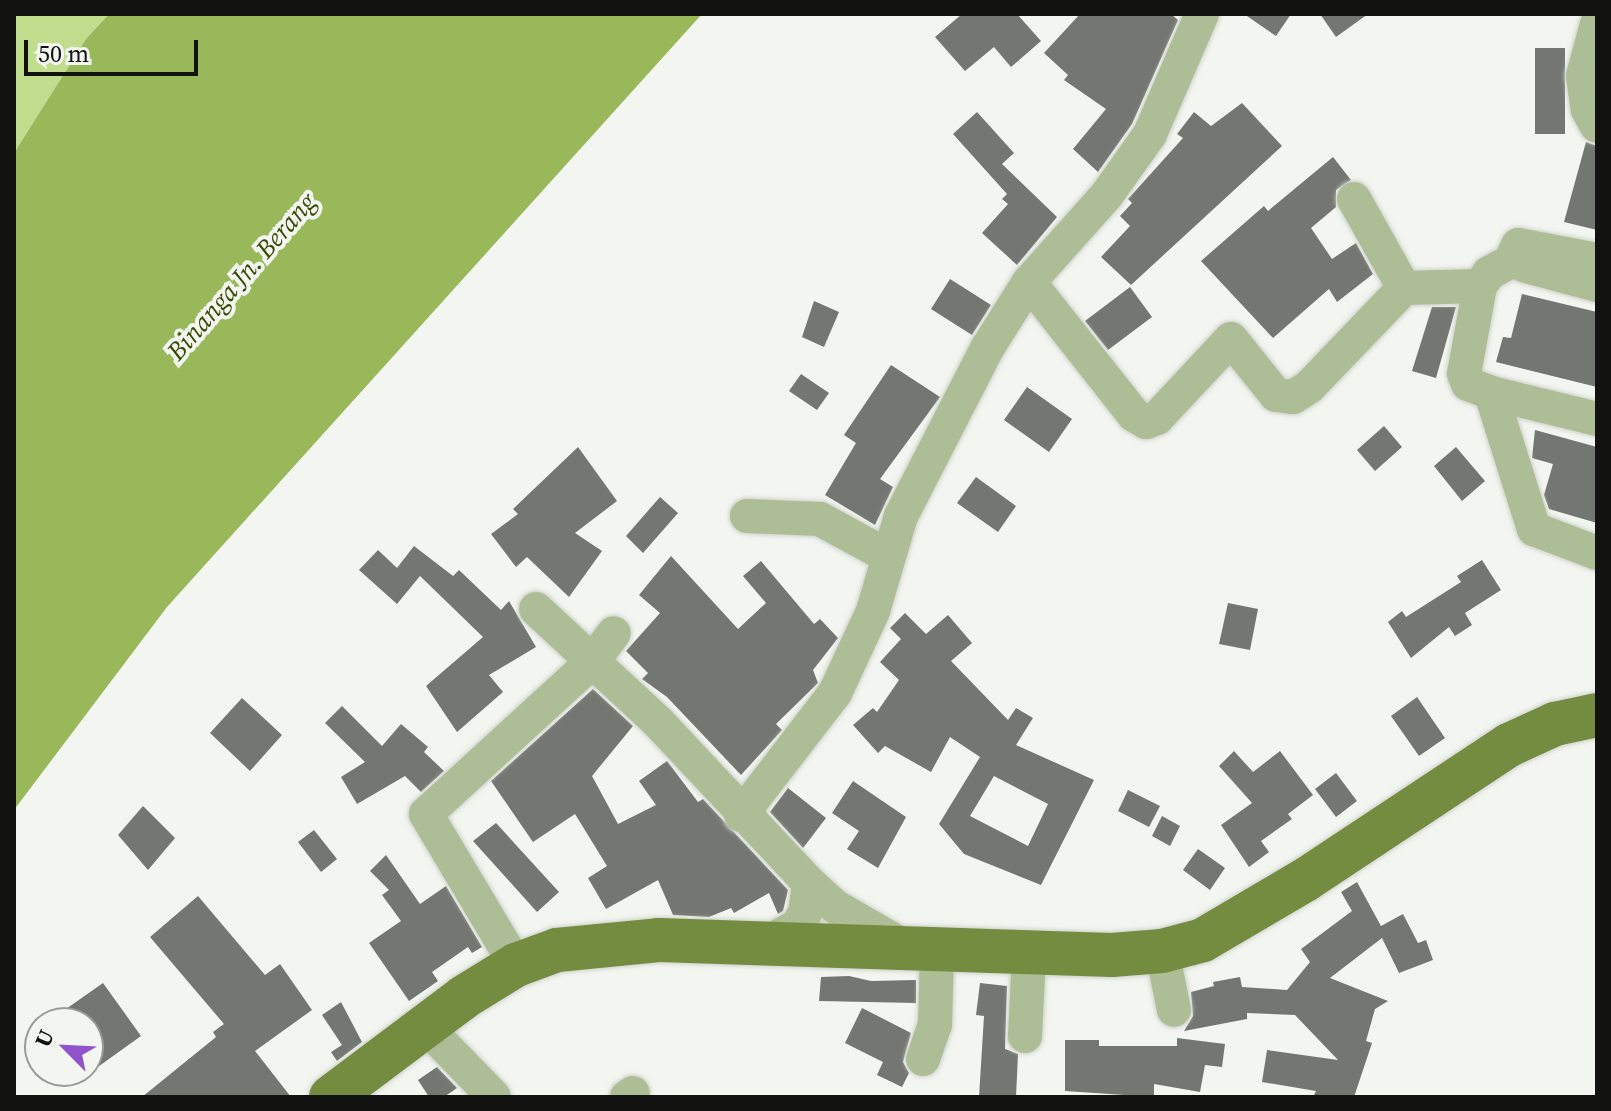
<!DOCTYPE html>
<style>
body{margin:0}
#map{position:relative;width:1611px;height:1111px;overflow:hidden;background:#f3f6f0;font-family:"Source Serif 4",serif}
div>[style]{position:absolute}
.green>*{inset:0;background:#c0dd8d}
.water>*{inset:0;background:#99b85a}
.building>*{inset:0;background:#747671}
.roads{filter:drop-shadow(0 0 2px #cfd2cc) drop-shadow(0 0 2px #cfd2cc)}
.minor>*{height:34px;margin:-17px;padding:0 17px;transform-origin:17px;border-radius:17px;background:#adbd95}
.major>*{height:44px;margin:-22px;padding:0 22px;transform-origin:22px;border-radius:22px;background:#738c3f}
span{translate:-50% -50%;white-space:nowrap;text-align:center;line-height:1.15;-webkit-text-stroke:8px #f3f6f0;paint-order:stroke}
.water-label{font-size:26px;color:#384b03;font-style:italic}
.frame{position:absolute;inset:0;border:16px solid #121311;pointer-events:none}
.north{position:absolute;left:24px;top:1007px;width:80px;height:80px;box-sizing:border-box;background:#f3f6f0;border:2px solid #999b97;border-radius:50%;rotate:294deg;font-size:22px;font-weight:700;line-height:32px;text-align:center;color:#121311}
.north::after{content:'';display:block;margin:auto;width:28px;height:36px;background:#9053ca;clip-path:polygon(50% 0,100% 100%,50% 72%,0 100%)}
.scale{position:absolute;left:24px;top:40px;width:174px;height:36px;box-sizing:border-box;border:4px solid #121311;border-top:0;padding-left:10px;font-size:24px;line-height:28px;white-space:nowrap;color:#121311;-webkit-text-stroke:6px #f3f6f0;paint-order:stroke}
</style>
<div id="map">
<div class="green">
<i style="clip-path:polygon(14px 14px,109px 14px,86px 39px,14px 153px)"></i>
</div>
<div class="water">
<i style="clip-path:polygon(109px 14px,702px 14px,167px 607px,14px 810px,14px 153px,86px 39px)"></i>
</div>
<div class="building">
<i style="clip-path:polygon(962px 14px,1017px 14px,1041px 41px,1011px 67px,994px 47px,965px 71px,935px 37px)"></i>
<i style="clip-path:polygon(1080px 14px,1171px 14px,1178px 20px,1132px 124px,1098px 172px,1073px 149px,1106px 109px,1064px 80px,1068px 75px,1044px 53px)"></i>
<i style="clip-path:polygon(1244px 14px,1291px 14px,1276px 36px)"></i>
<i style="clip-path:polygon(1320px 14px,1368px 14px,1336px 37px)"></i>
<i style="clip-path:polygon(1535px 48px,1565px 48px,1565px 134px,1535px 134px)"></i>
<i style="clip-path:polygon(1242px 103px,1282px 146px,1131px 285px,1101px 257px,1130px 226px,1120px 216px,1132px 203px,1128px 199px,1183px 138px,1177px 134px,1194px 112px,1211px 126px)"></i>
<i style="clip-path:polygon(977px 112px,1014px 153px,1002px 164px,1057px 217px,1017px 265px,982px 233px,1008px 204px,1002px 199px,1007px 194px,953px 134px)"></i>
<i style="clip-path:polygon(1586px 142px,1597px 146px,1597px 230px,1564px 222px)"></i>
<i style="clip-path:polygon(1333px 157px,1351px 180px,1336px 190px,1336px 207px,1311px 228px,1332px 259px,1356px 243px,1373px 274px,1337px 302px,1329px 289px,1273px 338px,1201px 261px,1264px 206px,1268px 211px)"></i>
<i style="clip-path:polygon(950px 279px,991px 305px,972px 335px,931px 309px)"></i>
<i style="clip-path:polygon(1130px 287px,1152px 317px,1108px 350px,1085px 321px)"></i>
<i style="clip-path:polygon(1522px 294px,1597px 312px,1597px 387px,1496px 362px,1503px 337px,1511px 338px)"></i>
<i style="clip-path:polygon(814px 301px,839px 312px,824px 347px,802px 337px)"></i>
<i style="clip-path:polygon(1432px 307px,1456px 307px,1436px 378px,1412px 371px)"></i>
<i style="clip-path:polygon(891px 365px,940px 397px,880px 479px,893px 487px,875px 525px,825px 495px,856px 443px,844px 435px)"></i>
<i style="clip-path:polygon(801px 374px,829px 393px,817px 410px,789px 391px)"></i>
<i style="clip-path:polygon(1027px 387px,1072px 419px,1049px 452px,1004px 420px)"></i>
<i style="clip-path:polygon(1384px 426px,1402px 447px,1375px 471px,1357px 450px)"></i>
<i style="clip-path:polygon(1535px 430px,1597px 447px,1597px 523px,1549px 509px,1544px 495px,1553px 464px,1532px 458px)"></i>
<i style="clip-path:polygon(578px 447px,617px 501px,575px 533px,602px 551px,569px 597px,527px 557px,516px 567px,491px 534px,518px 514px,513px 509px)"></i>
<i style="clip-path:polygon(1456px 447px,1485px 481px,1462px 501px,1434px 466px)"></i>
<i style="clip-path:polygon(976px 477px,1016px 506px,998px 532px,957px 503px)"></i>
<i style="clip-path:polygon(660px 497px,678px 513px,643px 553px,626px 536px)"></i>
<i style="clip-path:polygon(414px 546px,453px 576px,459px 570px,501px 610px,509px 601px,536px 647px,489px 675px,503px 692px,457px 732px,426px 686px,483px 637px,420px 576px,397px 604px,359px 570px,378px 550px,397px 568px)"></i>
<i style="clip-path:polygon(671px 556px,738px 629px,766px 603px,743px 576px,761px 561px,814px 624px,820px 619px,838px 638px,813px 670px,818px 683px,776px 724px,782px 730px,741px 775px,667px 697px,642px 679px,648px 673px,626px 651px,660px 613px,639px 595px)"></i>
<i style="clip-path:polygon(1482px 560px,1501px 590px,1465px 613px,1472px 625px,1455px 636px,1449px 627px,1411px 658px,1388px 622px,1402px 611px,1406px 617px,1461px 582px,1457px 576px)"></i>
<i style="clip-path:polygon(1228px 603px,1258px 609px,1250px 650px,1219px 644px)"></i>
<i style="clip-path:polygon(evenodd,905px 613px,926px 634px,948px 615px,972px 643px,951px 661px,1008px 720px,1016px 708px,1033px 718px,1016px 745px,1094px 780px,1041px 885px,964px 854px,939px 824px,980px 757px,950px 737px,931px 772px,885px 746px,878px 753px,853px 725px,873px 708px,877px 712px,899px 680px,880px 662px,901px 639px,890px 628px,905px 613px,994px 776px,1048px 804px,1028px 846px,970px 816px,994px 776px)"></i>
<i style="clip-path:polygon(593px 689px,633px 726px,592px 776px,618px 824px,656px 805px,639px 781px,667px 761px,698px 802px,703px 799px,788px 890px,783px 911px,778px 914px,769px 893px,734px 913px,731px 908px,709px 917px,673px 915px,658px 880px,606px 909px,588px 878px,607px 866px,575px 814px,533px 842px,491px 781px)"></i>
<i style="clip-path:polygon(1417px 697px,1445px 738px,1419px 756px,1391px 716px)"></i>
<i style="clip-path:polygon(242px 698px,282px 735px,250px 771px,210px 733px)"></i>
<i style="clip-path:polygon(342px 706px,382px 746px,401px 724px,428px 747px,424px 752px,444px 771px,421px 792px,405px 776px,357px 804px,341px 777px,365px 762px,325px 723px)"></i>
<i style="clip-path:polygon(1234px 751px,1253px 772px,1280px 751px,1313px 795px,1288px 814px,1292px 819px,1261px 841px,1269px 852px,1249px 867px,1221px 825px,1252px 803px,1219px 766px)"></i>
<i style="clip-path:polygon(1336px 773px,1357px 801px,1336px 817px,1315px 789px)"></i>
<i style="clip-path:polygon(853px 781px,906px 817px,878px 868px,847px 849px,859px 831px,832px 813px)"></i>
<i style="clip-path:polygon(788px 788px,826px 818px,803px 848px,770px 812px)"></i>
<i style="clip-path:polygon(1128px 790px,1160px 806px,1149px 827px,1118px 811px)"></i>
<i style="clip-path:polygon(143px 806px,175px 838px,148px 870px,118px 835px)"></i>
<i style="clip-path:polygon(1162px 816px,1180px 826px,1170px 846px,1152px 836px)"></i>
<i style="clip-path:polygon(496px 823px,559px 892px,537px 912px,473px 841px)"></i>
<i style="clip-path:polygon(314px 830px,337px 859px,321px 872px,298px 842px)"></i>
<i style="clip-path:polygon(1198px 849px,1225px 868px,1210px 890px,1183px 870px)"></i>
<i style="clip-path:polygon(386px 855px,420px 904px,446px 886px,482px 947px,472px 953px,468px 947px,432px 972px,438px 981px,409px 1001px,369px 943px,401px 921px,382px 895px,389px 890px,370px 871px)"></i>
<i style="clip-path:polygon(1357px 882px,1381px 926px,1403px 914px,1418px 943px,1426px 940px,1433px 960px,1399px 973px,1382px 938px,1330px 978px,1388px 1001px,1375px 1009px,1366px 1041px,1372px 1043px,1354px 1097px,1313px 1097px,1316px 1091px,1262px 1082px,1267px 1050px,1338px 1060px,1295px 1015px,1247px 1013px,1247px 1019px,1184px 1031px,1193px 1016px,1191px 992px,1214px 986px,1213px 982px,1240px 977px,1242px 987px,1287px 990px,1310px 962px,1301px 949px,1352px 911px,1341px 892px)"></i>
<i style="clip-path:polygon(198px 896px,265px 975px,280px 964px,312px 1010px,255px 1051px,291px 1097px,142px 1097px,216px 1037px,213px 1032px,224px 1024px,150px 937px)"></i>
<i style="clip-path:polygon(849px 976px,871px 981px,916px 980px,916px 1003px,819px 1001px,821px 977px)"></i>
<i style="clip-path:polygon(103px 983px,141px 1036px,88px 1074px,88px 1023px,46px 1023px)"></i>
<i style="clip-path:polygon(980px 983px,1007px 986px,1005px 1049px,1018px 1054px,1016px 1097px,979px 1097px,984px 1016px,976px 1015px)"></i>
<i style="clip-path:polygon(341px 1002px,362px 1042px,337px 1061px,331px 1052px,342px 1045px,322px 1015px)"></i>
<i style="clip-path:polygon(862px 1008px,911px 1033px,903px 1062px,909px 1073px,902px 1087px,877px 1075px,883px 1062px,845px 1043px)"></i>
<i style="clip-path:polygon(1177px 1038px,1225px 1044px,1222px 1067px,1205px 1065px,1200px 1092px,1154px 1084px,1154px 1097px,1065px 1091px,1065px 1040px,1099px 1040px,1099px 1046px,1177px 1046px)"></i>
<i style="clip-path:polygon(437px 1067px,457px 1088px,444px 1097px,429px 1097px,418px 1080px)"></i>
</div>
<div class="roads">
<div class="minor">
<i style="left:1597px;top:24px;width:54px;rotate:105.1deg"></i>
<i style="left:1583px;top:76px;width:34px;rotate:82deg"></i>
<i style="left:1588px;top:110px;width:18px;rotate:61deg"></i>
<i style="left:1354px;top:199px;width:102px;rotate:60.7deg"></i>
<i style="left:1597px;top:260px;width:80px;rotate:-169.2deg"></i>
<i style="left:1518px;top:245px;width:17px;rotate:114deg"></i>
<i style="left:1511px;top:261px;width:25px;rotate:151deg"></i>
<i style="left:1489px;top:273px;width:16px;rotate:125deg"></i>
<i style="left:1480px;top:286px;width:89px;rotate:100.3deg"></i>
<i style="left:1464px;top:374px;width:11px;rotate:68deg"></i>
<i style="left:1468px;top:384px;width:25px;rotate:21deg"></i>
<i style="left:1491px;top:393px;width:109px;rotate:13.8deg"></i>
<i style="left:1523px;top:265px;width:77px;rotate:15.1deg"></i>
<i style="left:1029px;top:282px;width:169px;rotate:51.7deg"></i>
<i style="left:1134px;top:415px;width:14px;rotate:30deg"></i>
<i style="left:1146px;top:422px;width:12px;rotate:-20deg"></i>
<i style="left:1157px;top:418px;width:108px;rotate:-46.9deg"></i>
<i style="left:1231px;top:339px;width:72px;rotate:51.2deg"></i>
<i style="left:1276px;top:395px;width:17px;rotate:7deg"></i>
<i style="left:1293px;top:397px;width:19px;rotate:-32deg"></i>
<i style="left:1309px;top:387px;width:137px;rotate:-46.2deg"></i>
<i style="left:1404px;top:288px;width:76px;rotate:-1.5deg"></i>
<i style="left:1491px;top:393px;width:143px;rotate:72.5deg"></i>
<i style="left:1534px;top:529px;width:67px;rotate:20.9deg"></i>
<i style="left:747px;top:516px;width:73px;rotate:2.4deg"></i>
<i style="left:820px;top:519px;width:75px;rotate:28.6deg"></i>
<i style="left:536px;top:609px;width:166px;rotate:42.8deg"></i>
<i style="left:658px;top:722px;width:221px;rotate:46.8deg"></i>
<i style="left:809px;top:883px;width:36px;rotate:42deg"></i>
<i style="left:836px;top:907px;width:76px;rotate:29.9deg"></i>
<i style="left:741px;top:815px;width:154px;rotate:-52.4deg"></i>
<i style="left:835px;top:693px;width:90px;rotate:-65.1deg"></i>
<i style="left:873px;top:611px;width:99px;rotate:-73.6deg"></i>
<i style="left:901px;top:516px;width:190px;rotate:-62.8deg"></i>
<i style="left:988px;top:347px;width:77px;rotate:-57.8deg"></i>
<i style="left:1029px;top:282px;width:115px;rotate:-48.2deg"></i>
<i style="left:1106px;top:196px;width:76px;rotate:-54.6deg"></i>
<i style="left:1150px;top:134px;width:131px;rotate:-66.6deg"></i>
<i style="left:761px;top:946px;width:41px;rotate:-29.1deg"></i>
<i style="left:797px;top:926px;width:15px;rotate:-58deg"></i>
<i style="left:805px;top:913px;width:30px;rotate:-82deg"></i>
<i style="left:1162px;top:951px;width:60px;rotate:78.5deg"></i>
<i style="left:516px;top:965px;width:176px;rotate:-120.8deg"></i>
<i style="left:426px;top:814px;width:225px;rotate:-42.5deg"></i>
<i style="left:592px;top:662px;width:36px;rotate:-53deg"></i>
<i style="left:424px;top:1025px;width:100px;rotate:45.8deg"></i>
<i style="left:1025px;top:1036px;width:83px;rotate:-87.2deg"></i>
<i style="left:923px;top:1059px;width:36px;rotate:-71deg"></i>
<i style="left:935px;top:1025px;width:73px;rotate:-88.4deg"></i>
<i style="left:627px;top:1097px;width:7px;rotate:-34deg"></i>
</div>
<div class="major">
<i style="left:331px;top:1097px;width:166px;rotate:-36.9deg"></i>
<i style="left:464px;top:997px;width:61px;rotate:-31.6deg"></i>
<i style="left:516px;top:965px;width:44px;rotate:-20.1deg"></i>
<i style="left:557px;top:950px;width:102px;rotate:-5.6deg"></i>
<i style="left:659px;top:940px;width:453px;rotate:1.9deg"></i>
<i style="left:1112px;top:955px;width:50px;rotate:-4.6deg"></i>
<i style="left:1162px;top:951px;width:42px;rotate:-15deg"></i>
<i style="left:1203px;top:940px;width:118px;rotate:-30.5deg"></i>
<i style="left:1305px;top:880px;width:245px;rotate:-33.5deg"></i>
<i style="left:1509px;top:745px;width:51px;rotate:-24.5deg"></i>
<i style="left:1555px;top:724px;width:43px;rotate:-12.1deg"></i>
</div>
</div>
<div class="water-label">
<span style="left:242px;top:277px;rotate:-49deg">Binanga Jn. Berang</span>
</div>
<div class="frame"></div>
<div class="north">U</div>
<div class="scale">50 m</div>
</div>
